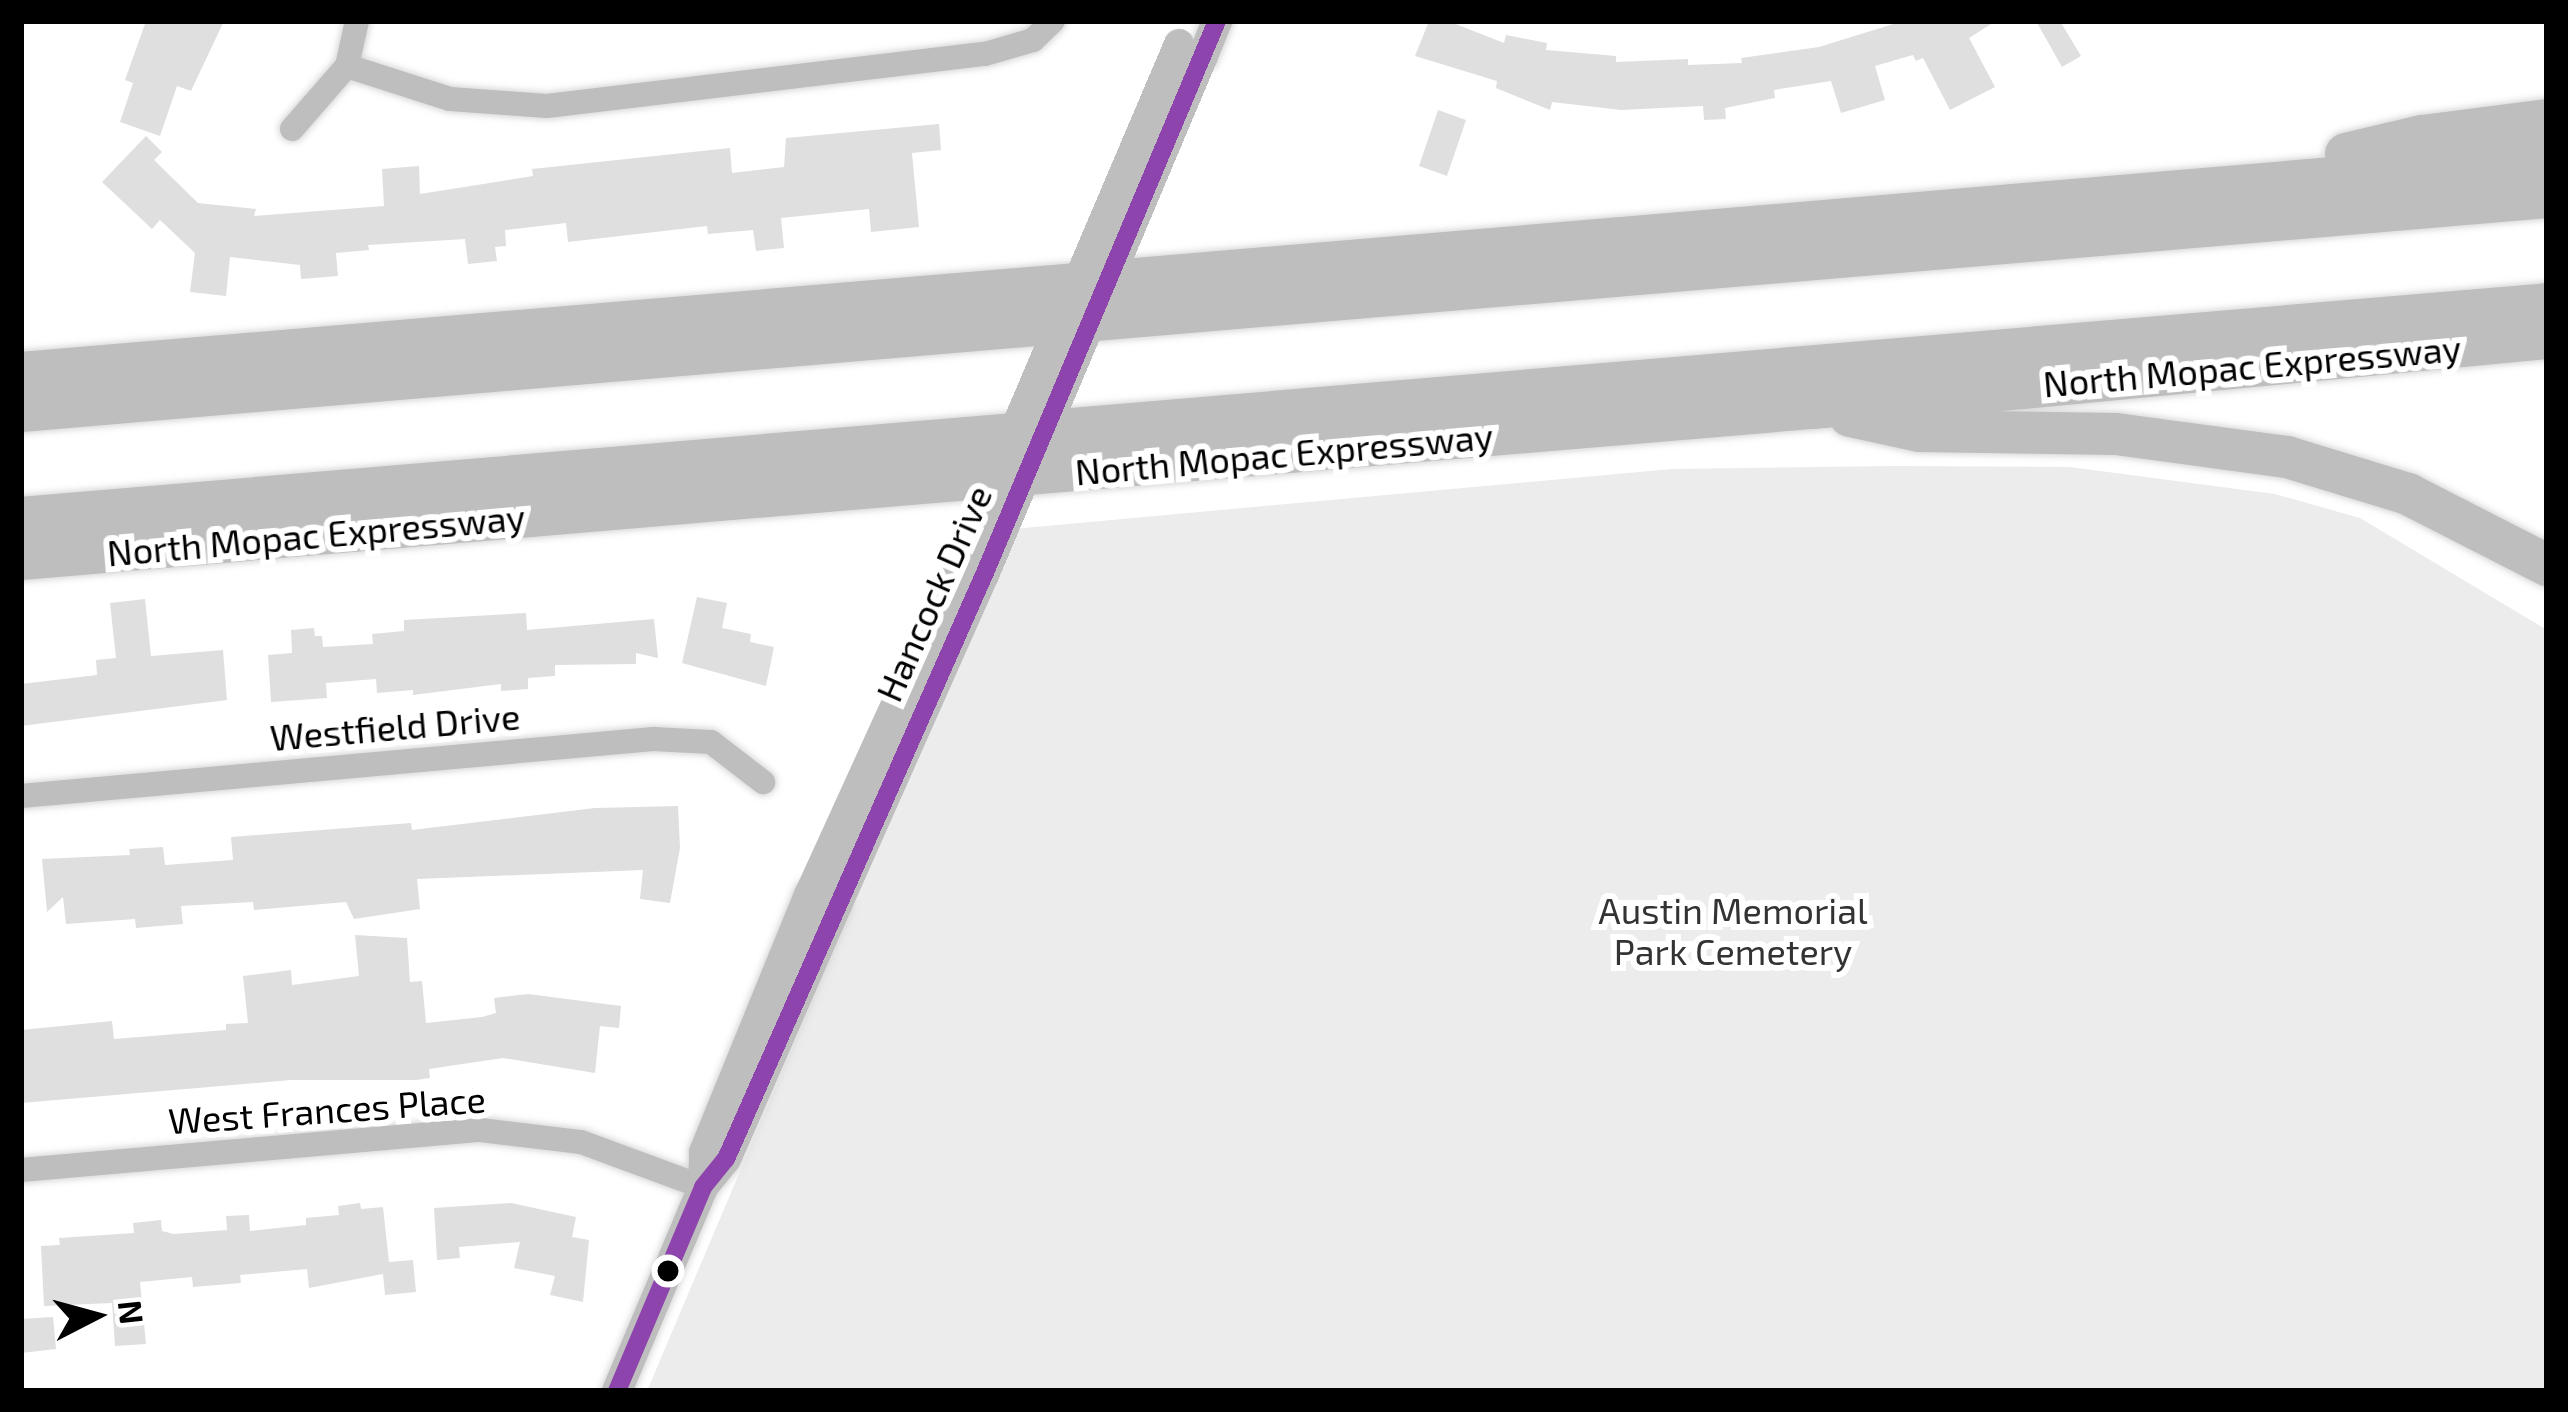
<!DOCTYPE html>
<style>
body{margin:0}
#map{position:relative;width:2568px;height:1412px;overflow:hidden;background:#fff;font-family:"Exo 2",sans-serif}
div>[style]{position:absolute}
.green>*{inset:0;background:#ececec}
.building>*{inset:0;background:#dfdfdf}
.roads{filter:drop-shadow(0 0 3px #dbdbdb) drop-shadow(0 0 3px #dbdbdb)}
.minor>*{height:24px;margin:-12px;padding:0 12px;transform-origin:12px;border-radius:12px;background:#bebebe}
.tertiary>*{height:30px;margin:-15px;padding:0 15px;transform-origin:15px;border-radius:15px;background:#bebebe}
.motorway>*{height:42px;margin:-21px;padding:0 21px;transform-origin:21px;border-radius:21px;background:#bebebe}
.tertiary-bridge>*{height:30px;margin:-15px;padding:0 15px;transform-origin:15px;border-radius:15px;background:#bebebe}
.bus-1>*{height:18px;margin:-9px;padding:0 9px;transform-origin:9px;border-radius:9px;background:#8e44ad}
.dots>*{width:33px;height:33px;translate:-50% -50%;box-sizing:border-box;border:6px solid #fff;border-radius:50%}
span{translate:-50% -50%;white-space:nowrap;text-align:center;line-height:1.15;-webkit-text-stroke:12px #fff;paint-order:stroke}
.street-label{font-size:36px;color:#000}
.park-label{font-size:36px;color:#333}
.frame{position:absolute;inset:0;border:24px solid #000;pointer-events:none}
.north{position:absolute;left:36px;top:1256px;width:120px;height:120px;-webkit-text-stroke:9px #fff;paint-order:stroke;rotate:84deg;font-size:33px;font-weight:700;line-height:48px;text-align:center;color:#000}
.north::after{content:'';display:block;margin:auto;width:42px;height:54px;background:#000;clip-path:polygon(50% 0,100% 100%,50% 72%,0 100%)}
</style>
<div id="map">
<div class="green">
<i style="clip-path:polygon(1894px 466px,2070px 467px,2275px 494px,2360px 518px,2547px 630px,2547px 1391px,647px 1391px,1012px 529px,1672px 469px)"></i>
</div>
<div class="building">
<i style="clip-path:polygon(146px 21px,224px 21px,191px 91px,177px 86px,160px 136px,120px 122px,133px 83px,125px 80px)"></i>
<i style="clip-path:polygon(1429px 21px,1448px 21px,1504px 43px,1506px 35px,1547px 43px,1546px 50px,1616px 56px,1616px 62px,1688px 59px,1688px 65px,1742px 63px,1741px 58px,1819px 47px,1903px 21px,1996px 21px,1969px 38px,1995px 87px,1950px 110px,1923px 58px,1916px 61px,1913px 55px,1875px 66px,1885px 100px,1841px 113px,1831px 81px,1774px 90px,1775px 98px,1725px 108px,1726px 119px,1704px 120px,1703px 106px,1621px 110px,1552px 102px,1550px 110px,1496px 88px,1497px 81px,1415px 56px)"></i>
<i style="clip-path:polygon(2036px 21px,2060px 21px,2081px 56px,2062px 67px)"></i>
<i style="clip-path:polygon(1438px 110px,1466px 120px,1447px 176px,1419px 166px)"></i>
<i style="clip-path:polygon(939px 124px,941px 150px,912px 153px,919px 227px,871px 232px,869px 209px,781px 218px,784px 248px,756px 251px,753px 230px,708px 234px,707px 226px,568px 242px,566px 223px,505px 230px,506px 246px,495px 247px,497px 261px,468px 264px,465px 239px,368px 245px,369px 250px,336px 253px,338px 276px,301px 279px,300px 265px,230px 257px,226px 296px,190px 292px,195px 253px,160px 220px,152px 229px,102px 182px,146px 136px,162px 152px,154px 160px,198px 203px,256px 209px,254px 216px,384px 206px,382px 169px,419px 166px,420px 194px,533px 176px,532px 169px,730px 148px,732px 173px,784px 167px,786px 138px)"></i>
<i style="clip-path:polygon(697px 597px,727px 603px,722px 628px,751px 634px,750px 642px,774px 647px,766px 686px,682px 663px)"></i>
<i style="clip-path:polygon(145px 599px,151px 656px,223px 650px,227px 700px,21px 726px,21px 684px,97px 675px,96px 660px,116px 658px,110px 603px)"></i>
<i style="clip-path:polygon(526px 613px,527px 630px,654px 619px,658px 658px,636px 653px,636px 664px,555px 665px,555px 676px,528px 678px,528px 689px,501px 691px,501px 684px,413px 695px,413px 690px,377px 693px,376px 679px,326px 683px,327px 698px,271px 702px,268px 655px,292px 653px,291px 630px,314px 628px,315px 636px,322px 636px,323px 647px,373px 644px,372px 634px,404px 631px,404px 620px)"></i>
<i style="clip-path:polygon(678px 806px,680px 848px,670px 903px,640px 899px,643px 870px,417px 879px,420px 909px,354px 919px,346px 902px,254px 910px,253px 902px,181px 906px,183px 924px,136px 928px,135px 919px,66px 924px,63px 897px,47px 912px,42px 859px,130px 855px,129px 849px,163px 847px,165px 865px,233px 860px,231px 837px,411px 823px,412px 830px,595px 808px)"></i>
<i style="clip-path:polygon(355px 935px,407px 938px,410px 982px,422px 981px,426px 1023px,482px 1017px,496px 1013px,494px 998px,528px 994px,621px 1006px,619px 1028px,600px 1026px,595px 1073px,503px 1058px,429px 1069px,430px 1078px,416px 1080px,291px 1080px,21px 1103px,21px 1030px,112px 1021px,114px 1039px,226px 1030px,226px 1024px,248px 1023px,243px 976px,291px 970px,292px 985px,359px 976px)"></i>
<i style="clip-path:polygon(360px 1203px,361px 1209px,383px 1207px,389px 1262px,413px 1260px,416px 1292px,385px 1295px,383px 1274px,309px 1288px,307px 1269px,240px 1275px,241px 1283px,193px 1287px,192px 1277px,140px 1282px,146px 1344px,115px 1346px,112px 1303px,44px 1306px,41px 1246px,60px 1245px,59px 1238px,134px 1233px,133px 1223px,161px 1220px,162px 1231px,174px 1234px,227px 1230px,226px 1216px,249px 1215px,250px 1231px,306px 1225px,306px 1218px,339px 1215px,338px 1206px)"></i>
<i style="clip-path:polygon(511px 1203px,576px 1217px,572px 1237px,589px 1240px,583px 1302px,550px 1295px,555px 1276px,514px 1268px,520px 1242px,459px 1247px,460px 1258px,437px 1260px,434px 1208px)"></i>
<i style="clip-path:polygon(53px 1317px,56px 1349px,21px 1353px,21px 1319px)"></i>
</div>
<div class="roads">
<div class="minor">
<i style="left:347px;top:66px;width:108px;rotate:17.8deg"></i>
<i style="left:450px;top:99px;width:97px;rotate:4.1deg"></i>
<i style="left:547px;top:106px;width:441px;rotate:-6.8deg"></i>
<i style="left:985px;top:54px;width:50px;rotate:-16.3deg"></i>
<i style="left:1033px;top:40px;width:28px;rotate:-44deg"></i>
<i style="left:292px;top:129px;width:84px;rotate:-48.9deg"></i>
<i style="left:347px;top:66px;width:46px;rotate:-77.5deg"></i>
<i style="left:21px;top:796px;width:635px;rotate:-5.15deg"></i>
<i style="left:653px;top:739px;width:58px;rotate:3deg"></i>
<i style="left:711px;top:742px;width:66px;rotate:37.6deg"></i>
<i style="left:21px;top:1170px;width:461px;rotate:-5deg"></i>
<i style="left:480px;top:1130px;width:102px;rotate:6.8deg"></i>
<i style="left:581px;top:1142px;width:130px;rotate:20.2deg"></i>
</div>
<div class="tertiary">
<i style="left:1203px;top:56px;width:38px;rotate:-68deg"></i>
<i style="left:703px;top:1187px;width:35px;rotate:-88deg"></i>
<i style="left:704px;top:1152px;width:278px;rotate:-67.8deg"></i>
<i style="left:617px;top:1391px;width:221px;rotate:-67.1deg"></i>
<i style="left:703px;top:1187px;width:36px;rotate:-51deg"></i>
<i style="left:726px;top:1159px;width:277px;rotate:-66.4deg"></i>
</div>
<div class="motorway">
<i style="left:2346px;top:154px;width:78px;rotate:-13.3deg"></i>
<i style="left:2422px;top:136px;width:126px;rotate:-7.3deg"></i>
<i style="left:21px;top:373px;width:2535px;rotate:-4.82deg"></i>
<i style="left:21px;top:411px;width:2535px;rotate:-4.84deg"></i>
<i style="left:1850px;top:416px;width:72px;rotate:12.1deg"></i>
<i style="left:1920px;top:431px;width:196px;rotate:0.9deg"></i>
<i style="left:2116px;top:434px;width:173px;rotate:7.7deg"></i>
<i style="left:2287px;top:457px;width:127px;rotate:17deg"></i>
<i style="left:2408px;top:494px;width:156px;rotate:27.1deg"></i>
<i style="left:21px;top:518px;width:2535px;rotate:-4.84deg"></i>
<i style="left:21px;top:559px;width:1798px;rotate:-4.82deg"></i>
<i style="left:1813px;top:408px;width:737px;rotate:-5.45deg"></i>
</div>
</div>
<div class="tertiary-bridge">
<i style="left:809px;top:895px;width:279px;rotate:-65.5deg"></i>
<i style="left:925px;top:641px;width:649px;rotate:-66.95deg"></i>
<i style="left:837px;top:905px;width:361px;rotate:-66deg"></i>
<i style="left:984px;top:575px;width:563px;rotate:-67.12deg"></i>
</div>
<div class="bus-1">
<i style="left:617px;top:1391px;width:221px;rotate:-67.1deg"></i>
<i style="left:703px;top:1187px;width:36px;rotate:-51deg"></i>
<i style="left:726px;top:1159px;width:638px;rotate:-66.17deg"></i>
<i style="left:984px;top:575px;width:601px;rotate:-67.19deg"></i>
</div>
<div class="dots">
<i style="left:668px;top:1271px;background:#000"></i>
</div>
<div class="street-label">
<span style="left:2252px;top:365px;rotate:-5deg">North Mopac Expressway</span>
<span style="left:1284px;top:453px;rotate:-5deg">North Mopac Expressway</span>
<span style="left:316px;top:534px;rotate:-5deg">North Mopac Expressway</span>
<span style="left:933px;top:593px;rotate:-66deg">Hancock Drive</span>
<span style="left:395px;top:726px;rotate:-5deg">Westfield Drive</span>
<span style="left:327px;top:1109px;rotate:-4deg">West Frances Place</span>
</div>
<div class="park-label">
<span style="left:1733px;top:930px">Austin Memorial<br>Park Cemetery</span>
</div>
<div class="frame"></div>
<div class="north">N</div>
</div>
